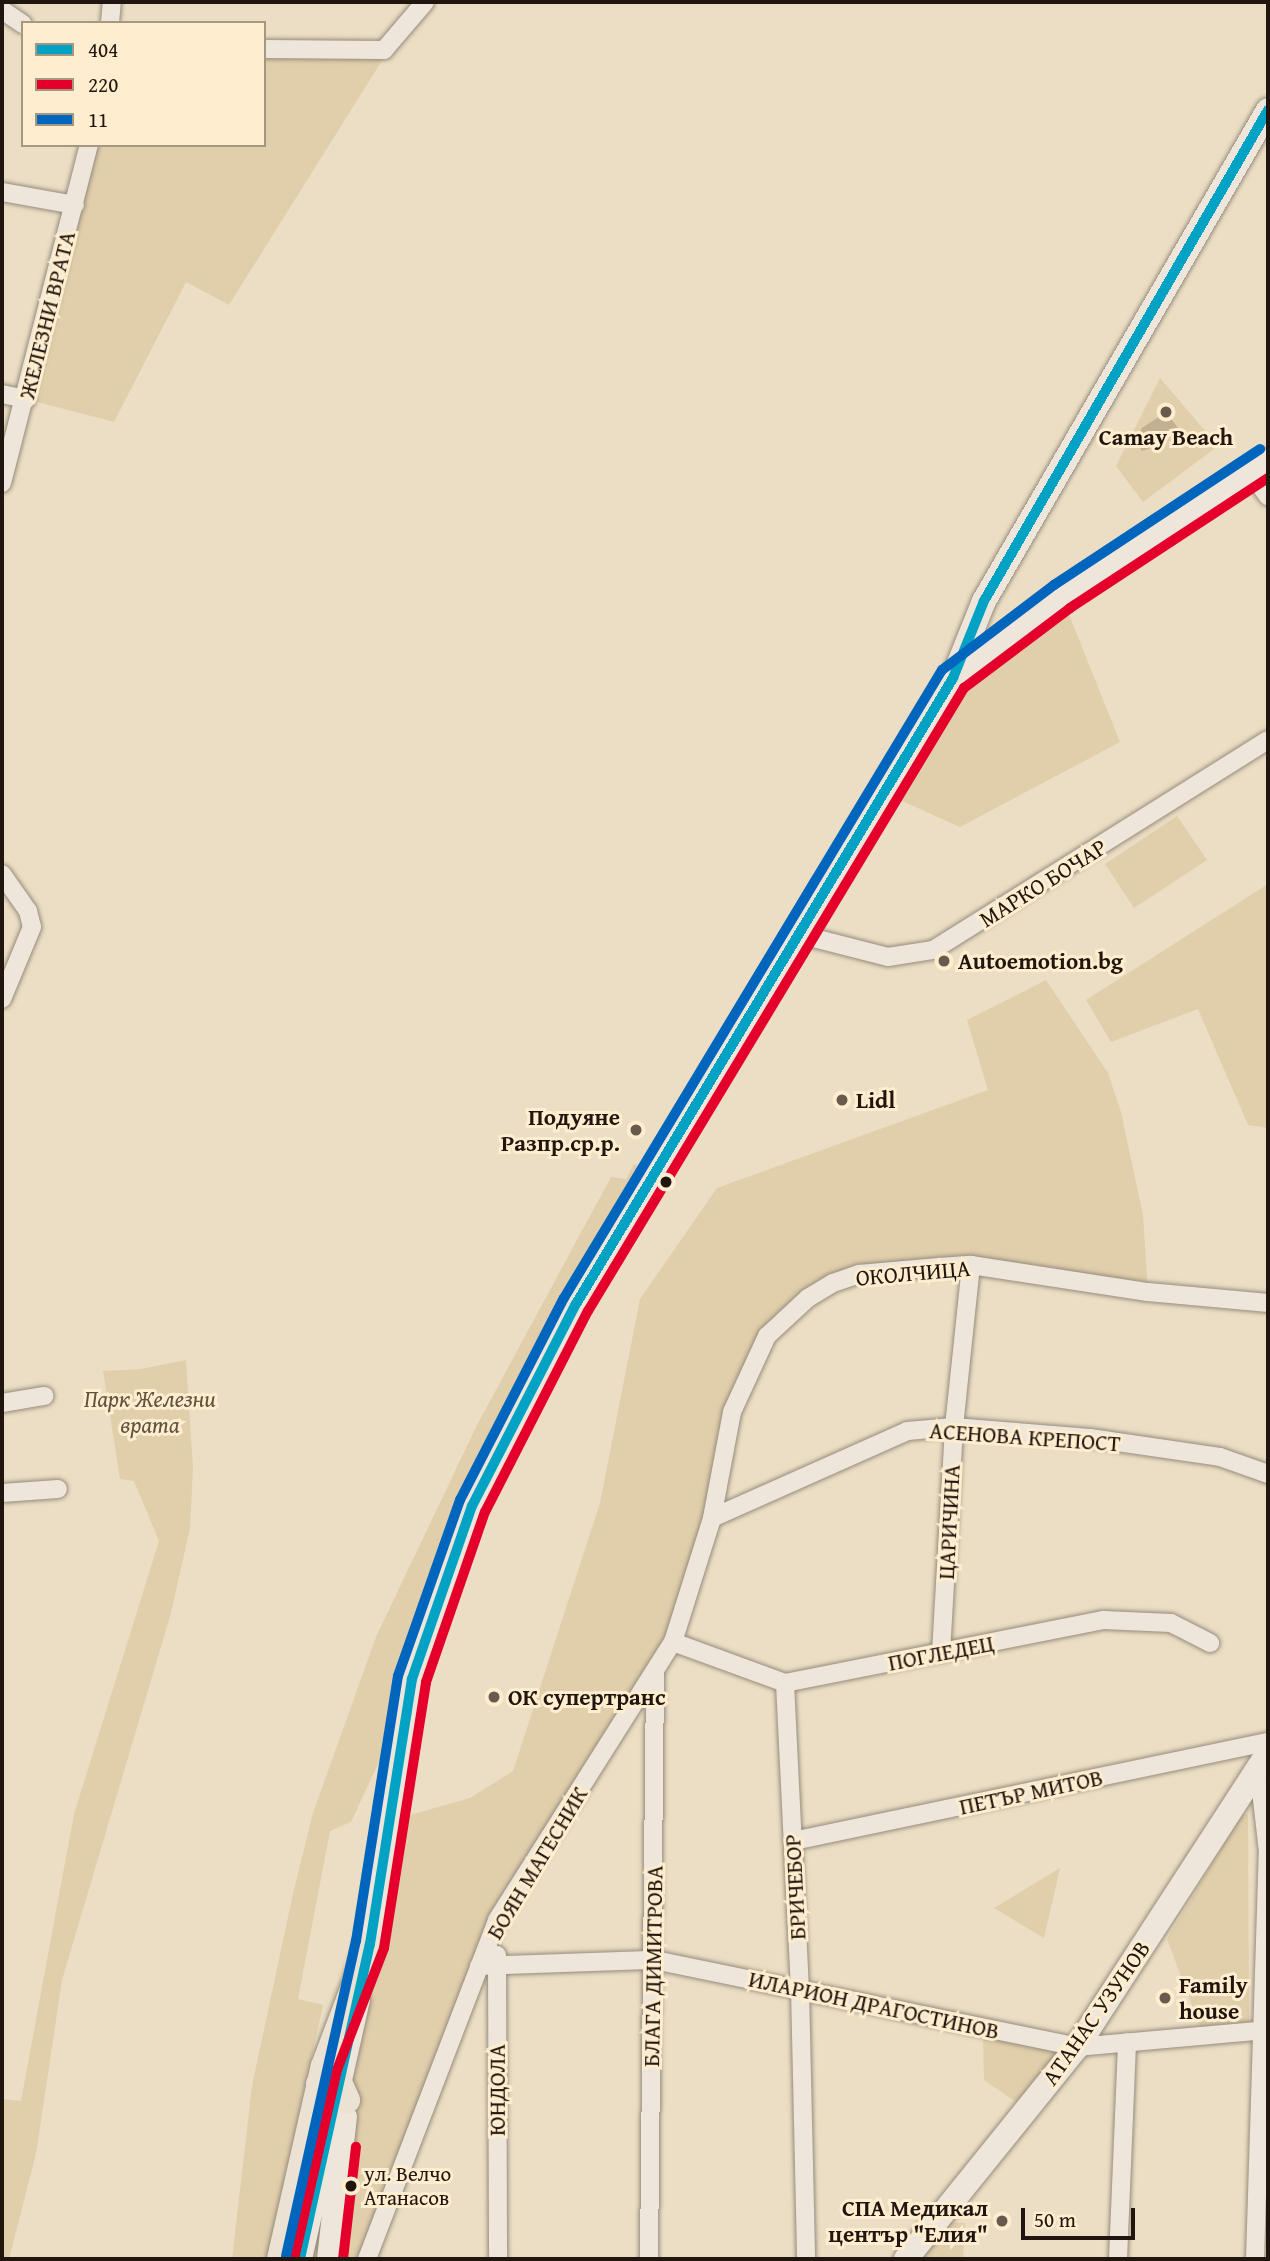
<!DOCTYPE html>
<meta charset="utf-8">
<style>
body{margin:0}
#map{position:relative;width:1270px;height:2261px;overflow:hidden;background:#ecdec4;font-family:"Gentium Book Plus",serif}
div>[style]{position:absolute}
.green>*{inset:0;background:#e1ceab}
.water>*{inset:0;background:#c3b091}
.roads{filter:drop-shadow(0 0 2px #958c7c) drop-shadow(0 0 2px #958c7c)}
.street>*{height:18px;margin:-9px;padding:0 9px;transform-origin:9px;border-radius:9px;background:#eee6da}
.secondary>*{height:24px;margin:-12px;padding:0 12px;transform-origin:12px;border-radius:12px;background:#eee6da}
.primary>*{height:26px;margin:-13px;padding:0 13px;transform-origin:13px;border-radius:13px;background:#ebe2d3}
.bus-1>*{height:10px;margin:-5px;padding:0 5px;transform-origin:5px;border-radius:5px;background:#02a2c4}
.bus-2>*{height:10px;margin:-5px;padding:0 5px;transform-origin:5px;border-radius:5px;background:#e4002b}
.bus-3>*{height:10px;margin:-5px;padding:0 5px;transform-origin:5px;border-radius:5px;background:#0065bd}
.dots>*{width:19px;height:19px;translate:-50% -50%;box-sizing:border-box;border:4px solid #feedce;border-radius:50%}
span{translate:-50% -50%;white-space:nowrap;text-align:center;line-height:1.15;-webkit-text-stroke:6px #feedce;paint-order:stroke}
.bus-label{font-size:21px;color:#21150f}
.left{translate:0 -50%;text-align:left}
.street-label{font-size:23px;color:#21150f}
.poi-label{font-size:23px;color:#21150f;font-weight:700}
.right{translate:-100% -50%;text-align:right}
.park-label{font-size:23px;color:#61513f;font-style:italic}
.frame{position:absolute;inset:0;border:4px solid #21150f;pointer-events:none}
.legend{position:absolute;left:21px;top:21px;width:245px;height:126px;box-sizing:border-box;background:#feedce;border:2px solid #a69782;margin:0;padding:9px 12px;list-style:none;font-size:21px;color:#21150f}
.legend li{display:flex;align-items:center;gap:14px;height:35px}
.legend b{width:35px;border:2px solid #a69782}
.scale{position:absolute;left:1021px;top:2208px;width:114px;height:32px;box-sizing:border-box;border:4px solid #21150f;border-top:0;padding-left:9px;font-size:21px;line-height:24px;white-space:nowrap;color:#21150f;-webkit-text-stroke:5px #feedce;paint-order:stroke}
</style>
<div id="map">
<div class="green">
<i style="clip-path:polygon(264px 49px,384px 50px,383px 59px,229px 305px,186px 282px,114px 422px,26px 399px,89px 145px,264px 145px)"></i>
<i style="clip-path:polygon(1160px 378px,1218px 446px,1143px 502px,1116px 466px)"></i>
<i style="clip-path:polygon(1062px 597px,1120px 742px,960px 827px,882px 792px,953px 678px)"></i>
<i style="clip-path:polygon(1177px 816px,1207px 860px,1134px 908px,1105px 864px)"></i>
<i style="clip-path:polygon(1268px 884px,1268px 1128px,1248px 1125px,1198px 1009px,1111px 1042px,1086px 1000px)"></i>
<i style="clip-path:polygon(1046px 980px,1108px 1073px,1121px 1112px,1143px 1215px,1148px 1292px,1006px 1273px,906px 1270px,808px 1298px,752px 1364px,673px 1642px,497px 1920px,367px 2259px,329px 2259px,360px 1991px,389px 1821px,470px 1798px,513px 1771px,600px 1503px,640px 1299px,717px 1188px,988px 1090px,967px 1020px)"></i>
<i style="clip-path:polygon(634px 1164px,643px 1167px,489px 1439px,448px 1531px,411px 1646px,386px 1747px,351px 1822px,330px 1831px,298px 1999px,323px 2005px,267px 2259px,232px 2259px,252px 2086px,292px 1898px,313px 1813px,376px 1637px,477px 1425px,611px 1177px,626px 1179px)"></i>
<i style="clip-path:polygon(186px 1360px,193px 1469px,190px 1528px,171px 1613px,62px 1980px,36px 2154px,9px 2259px,2px 2259px,2px 2099px,21px 2101px,74px 1814px,159px 1541px,134px 1481px,120px 1479px,103px 1371px,141px 1369px)"></i>
<i style="clip-path:polygon(1248px 1814px,1249px 2027px,1201px 2030px,1167px 1939px,1241px 1816px)"></i>
<i style="clip-path:polygon(1060px 1868px,1044px 1938px,994px 1908px)"></i>
<i style="clip-path:polygon(983px 2034px,1064px 2051px,1022px 2106px,984px 2080px)"></i>
<i style="clip-path:polygon(947px 2222px,965px 2223px,963px 2259px,918px 2259px)"></i>
</div>
<div class="water">
<i style="clip-path:polygon(1166px 412px,1178px 428px,1156px 446px,1142px 451px,1135px 440px,1142px 428px)"></i>
</div>
<div class="roads">
<div class="street">
<i style="left:2px;top:10px;width:25px;rotate:34deg"></i>
<i style="left:110px;top:23px;width:21px;rotate:-85deg"></i>
<i style="left:264px;top:49px;width:120px;rotate:0.5deg"></i>
<i style="left:384px;top:50px;width:63px;rotate:-49.5deg"></i>
<i style="left:2px;top:192px;width:74px;rotate:10.1deg"></i>
<i style="left:2px;top:394px;width:25px;rotate:12deg"></i>
<i style="left:1251px;top:473px;width:29px;rotate:54deg"></i>
<i style="left:2px;top:483px;width:349px;rotate:-75.6deg"></i>
<i style="left:2px;top:874px;width:45px;rotate:54.9deg"></i>
<i style="left:28px;top:911px;width:16px;rotate:76deg"></i>
<i style="left:32px;top:927px;width:78px;rotate:112.6deg"></i>
<i style="left:798px;top:934px;width:93px;rotate:14.3deg"></i>
<i style="left:888px;top:957px;width:46px;rotate:-8.8deg"></i>
<i style="left:933px;top:950px;width:395px;rotate:-32.1deg"></i>
<i style="left:2px;top:1403px;width:43px;rotate:-9.5deg"></i>
<i style="left:2px;top:1493px;width:56px;rotate:-4.1deg"></i>
<i style="left:712px;top:1518px;width:214px;rotate:-24deg"></i>
<i style="left:907px;top:1431px;width:47px;rotate:-4.9deg"></i>
<i style="left:954px;top:1427px;width:136px;rotate:4.6deg"></i>
<i style="left:1090px;top:1438px;width:131px;rotate:8.3deg"></i>
<i style="left:1220px;top:1457px;width:51px;rotate:19.5deg"></i>
<i style="left:673px;top:1642px;width:119px;rotate:20.1deg"></i>
<i style="left:785px;top:1683px;width:325px;rotate:-11.2deg"></i>
<i style="left:1104px;top:1620px;width:67px;rotate:2.6deg"></i>
<i style="left:1171px;top:1623px;width:44px;rotate:27.1deg"></i>
<i style="left:941px;top:1653px;width:226px;rotate:-86.7deg"></i>
<i style="left:954px;top:1427px;width:163px;rotate:-84deg"></i>
<i style="left:785px;top:1683px;width:306px;rotate:87.2deg"></i>
<i style="left:800px;top:1989px;width:270px;rotate:88.7deg"></i>
<i style="left:793px;top:1841px;width:485px;rotate:-11.8deg"></i>
<i style="left:497px;top:1955px;width:304px;rotate:89.8deg"></i>
<i style="left:479px;top:1966px;width:175px;rotate:-2deg"></i>
<i style="left:654px;top:1960px;width:432px;rotate:11.6deg"></i>
<i style="left:1077px;top:2047px;width:192px;rotate:-5.1deg"></i>
<i style="left:367px;top:2259px;width:363px;rotate:-69deg"></i>
<i style="left:497px;top:1920px;width:329px;rotate:-57.7deg"></i>
<i style="left:673px;top:1642px;width:130px;rotate:-72.5deg"></i>
<i style="left:712px;top:1518px;width:108px;rotate:-79.3deg"></i>
<i style="left:732px;top:1412px;width:84px;rotate:-65.3deg"></i>
<i style="left:767px;top:1336px;width:56px;rotate:-42.8deg"></i>
<i style="left:808px;top:1298px;width:29px;rotate:-31deg"></i>
<i style="left:833px;top:1283px;width:28px;rotate:-19deg"></i>
<i style="left:859px;top:1274px;width:80px;rotate:-5deg"></i>
<i style="left:939px;top:1267px;width:32px;rotate:-4deg"></i>
<i style="left:971px;top:1265px;width:179px;rotate:8.7deg"></i>
<i style="left:1148px;top:1292px;width:121px;rotate:5.2deg"></i>
<i style="left:649px;top:2259px;width:587px;rotate:-89.41deg"></i>
<i style="left:1118px;top:2259px;width:217px;rotate:-87.6deg"></i>
<i style="left:1255px;top:2259px;width:407px;rotate:-88.2deg"></i>
<i style="left:1268px;top:1852px;width:80px;rotate:-96.5deg"></i>
</div>
<div class="secondary">
<i style="left:954px;top:677px;width:134px;rotate:-36.5deg"></i>
<i style="left:1062px;top:597px;width:247px;rotate:-33.4deg"></i>
<i style="left:365px;top:1965px;width:290px;rotate:-80.7deg"></i>
<i style="left:412px;top:1679px;width:183px;rotate:-70.9deg"></i>
<i style="left:472px;top:1506px;width:227px;rotate:-62.8deg"></i>
<i style="left:576px;top:1304px;width:731px;rotate:-58.94deg"></i>
<i style="left:953px;top:678px;width:83px;rotate:-68.1deg"></i>
<i style="left:984px;top:601px;width:567px;rotate:-59.95deg"></i>
<i style="left:300px;top:2259px;width:265px;rotate:-77.4deg"></i>
<i style="left:329px;top:2259px;width:143px;rotate:-83.6deg"></i>
<i style="left:906px;top:2259px;width:272px;rotate:-51.1deg"></i>
<i style="left:1077px;top:2047px;width:351px;rotate:-57deg"></i>
</div>
<div class="primary">
<i style="left:319px;top:2084px;width:8px;rotate:-40deg"></i>
<i style="left:325px;top:2079px;width:14px;rotate:12deg"></i>
<i style="left:339px;top:2082px;width:20px;rotate:66deg"></i>
<i style="left:280px;top:2259px;width:198px;rotate:-77.2deg"></i>
<i style="left:324px;top:2066px;width:130px;rotate:-69.3deg"></i>
</div>
</div>
<div class="bus-1">
<i style="left:300px;top:2259px;width:323px;rotate:-77.5deg"></i>
<i style="left:370px;top:1944px;width:268px;rotate:-81deg"></i>
<i style="left:412px;top:1679px;width:183px;rotate:-70.9deg"></i>
<i style="left:472px;top:1506px;width:227px;rotate:-62.8deg"></i>
<i style="left:576px;top:1304px;width:731px;rotate:-58.94deg"></i>
<i style="left:953px;top:678px;width:83px;rotate:-68.1deg"></i>
<i style="left:984px;top:601px;width:567px;rotate:-59.95deg"></i>
</div>
<div class="bus-2">
<i style="left:294px;top:2259px;width:194px;rotate:-77.2deg"></i>
<i style="left:337px;top:2070px;width:131px;rotate:-68.9deg"></i>
<i style="left:384px;top:1948px;width:269px;rotate:-81deg"></i>
<i style="left:426px;top:1682px;width:180px;rotate:-70.9deg"></i>
<i style="left:485px;top:1512px;width:226px;rotate:-62.9deg"></i>
<i style="left:588px;top:1311px;width:728px;rotate:-58.89deg"></i>
<i style="left:964px;top:688px;width:133px;rotate:-37deg"></i>
<i style="left:1070px;top:608px;width:237px;rotate:-33.3deg"></i>
<i style="left:343px;top:2259px;width:113px;rotate:-83.4deg"></i>
</div>
<div class="bus-3">
<i style="left:286px;top:2256px;width:323px;rotate:-77.5deg"></i>
<i style="left:356px;top:1941px;width:268px;rotate:-81deg"></i>
<i style="left:398px;top:1676px;width:187px;rotate:-70.6deg"></i>
<i style="left:460px;top:1500px;width:227px;rotate:-62.8deg"></i>
<i style="left:564px;top:1298px;width:733px;rotate:-58.96deg"></i>
<i style="left:942px;top:670px;width:141px;rotate:-37.2deg"></i>
<i style="left:1054px;top:585px;width:247px;rotate:-33.4deg"></i>
</div>
<div class="dots">
<i style="left:1166px;top:412px;background:#685b4e"></i>
<i style="left:944px;top:961px;background:#685b4e"></i>
<i style="left:842px;top:1100px;background:#685b4e"></i>
<i style="left:636px;top:1130px;background:#685b4e"></i>
<i style="left:666px;top:1182px;background:#21150f"></i>
<i style="left:494px;top:1697px;background:#685b4e"></i>
<i style="left:1165px;top:1998px;background:#685b4e"></i>
<i style="left:351px;top:2186px;background:#21150f"></i>
<i style="left:1002px;top:2221px;background:#685b4e"></i>
</div>
<div class="bus-label">
<span class="left" style="left:364px;top:2186px">ул. Велчо<br>Атанасов</span>
</div>
<div class="street-label">
<span style="left:47px;top:315px;rotate:-76deg">ЖЕЛЕЗНИ ВРАТА</span>
<span style="left:1043px;top:883px;rotate:-32deg">МАРКО БОЧАР</span>
<span style="left:913px;top:1273px;rotate:-5deg">ОКОЛЧИЦА</span>
<span style="left:1025px;top:1437px;rotate:4deg">АСЕНОВА КРЕПОСТ</span>
<span style="left:949px;top:1522px;rotate:-87deg">ЦАРИЧИНА</span>
<span style="left:941px;top:1653px;rotate:-11deg">ПОГЛЕДЕЦ</span>
<span style="left:1031px;top:1792px;rotate:-12deg">ПЕТЪР МИТОВ</span>
<span style="left:537px;top:1863px;rotate:-59deg">БОЯН МАГЕСНИК</span>
<span style="left:795px;top:1887px;rotate:-93deg">БРИЧЕБОР</span>
<span style="left:653px;top:1966px;rotate:-89deg">БЛАГА ДИМИТРОВА</span>
<span style="left:874px;top:2005px;rotate:12deg">ИЛАРИОН ДРАГОСТИНОВ</span>
<span style="left:1096px;top:2013px;rotate:-55deg">АТАНАС УЗУНОВ</span>
<span style="left:497px;top:2090px;rotate:-90deg">ЮНДОЛА</span>
</div>
<div class="poi-label">
<span style="left:1166px;top:437px">Camay Beach</span>
<span class="left" style="left:958px;top:961px">Autoemotion.bg</span>
<span class="left" style="left:856px;top:1100px">Lidl</span>
<span class="right" style="left:620px;top:1130px">Подуяне<br>Разпр.ср.р.</span>
<span class="left" style="left:508px;top:1697px">ОК супертранс</span>
<span class="left" style="left:1179px;top:1998px">Family<br>house</span>
<span class="right" style="left:988px;top:2221px">СПА Медикaл<br>център "Елия"</span>
</div>
<div class="park-label">
<span style="left:150px;top:1412px">Парк Железни<br>врата</span>
</div>
<div class="frame"></div>
<ul class="legend">
<li><b style="height:9px;background:#02a2c4"></b>404</li>
<li><b style="height:9px;background:#e4002b"></b>220</li>
<li><b style="height:9px;background:#0065bd"></b>11</li>
</ul>
<div class="scale">50 m</div>
</div>
